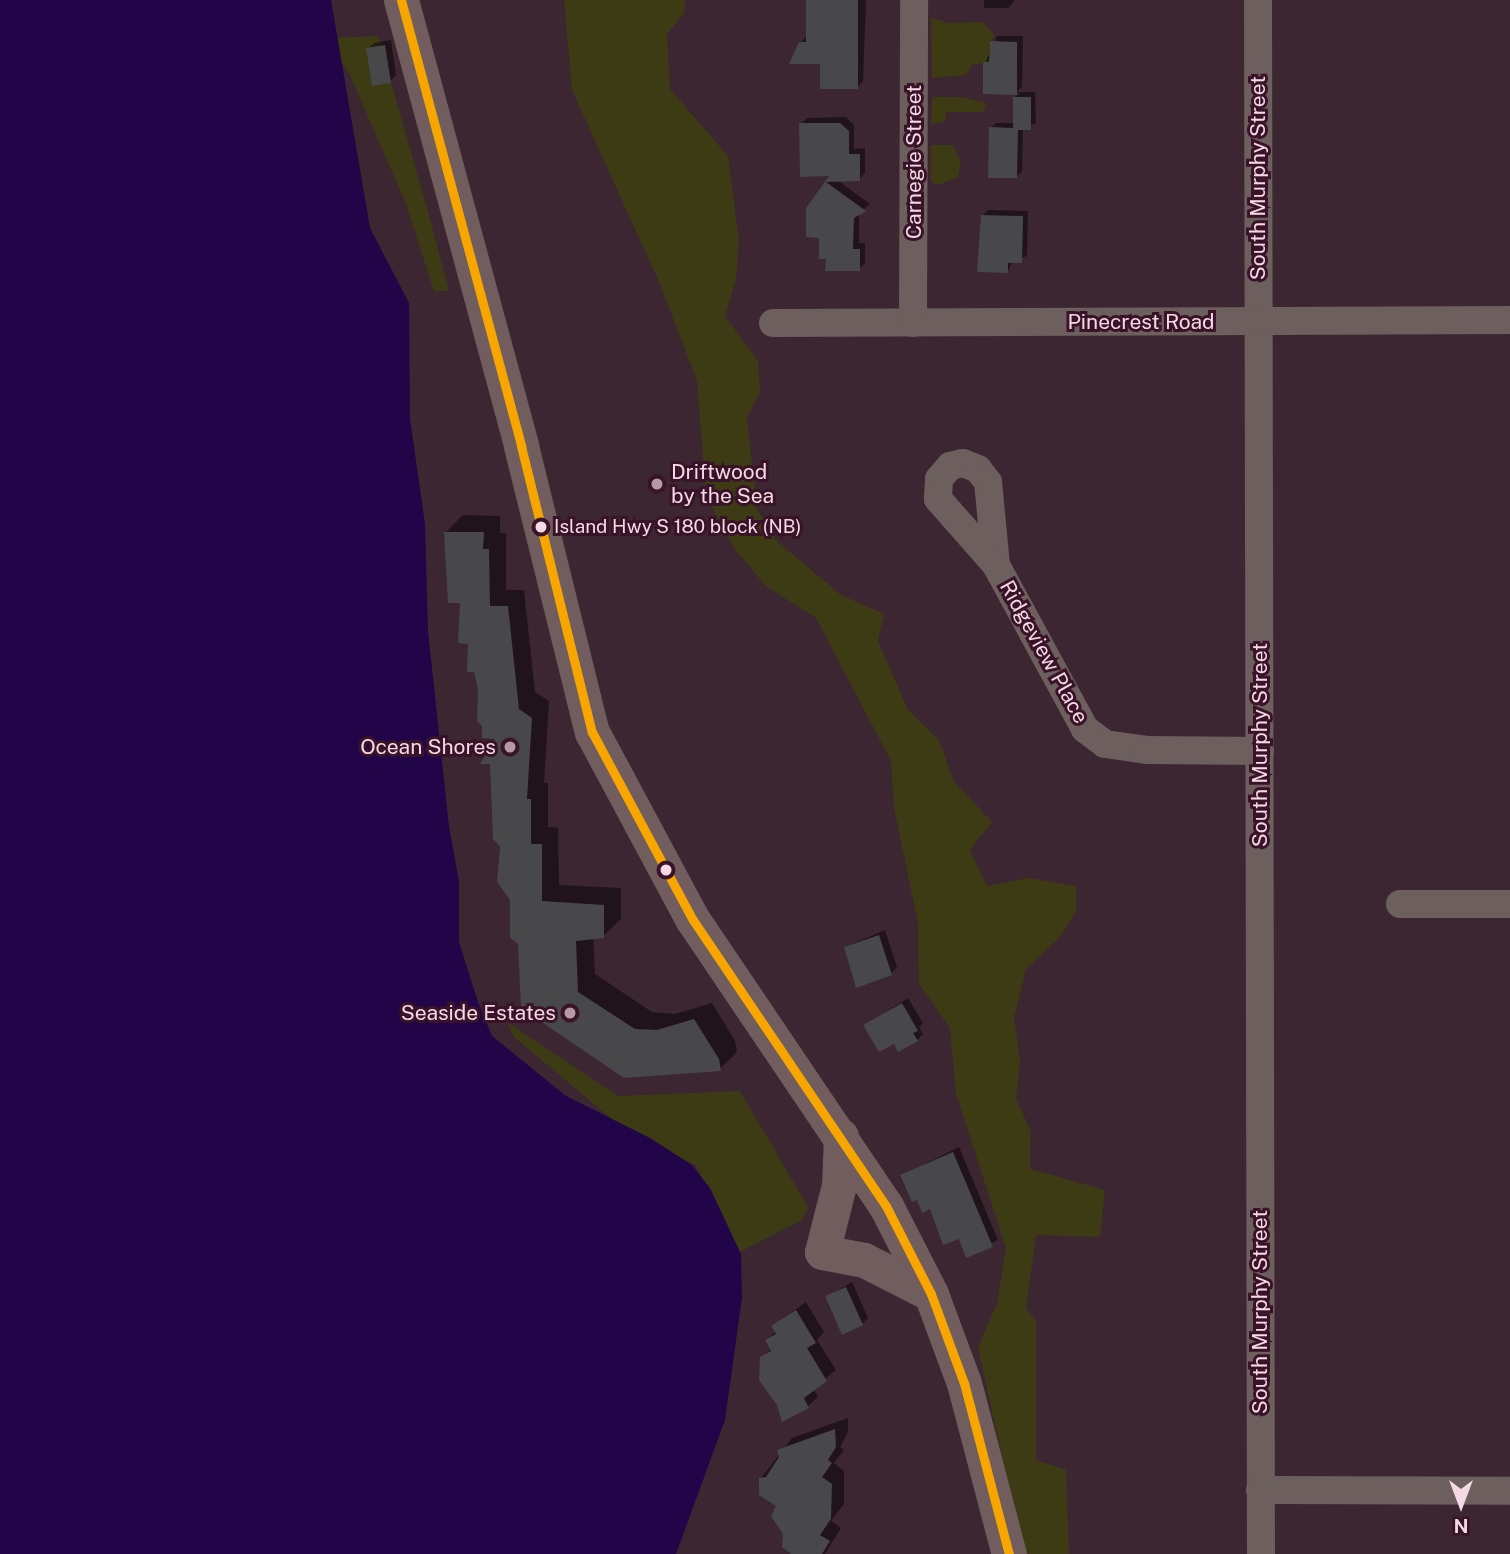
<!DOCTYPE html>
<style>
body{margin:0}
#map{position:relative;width:1510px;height:1554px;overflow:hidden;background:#3c2631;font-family:"Public Sans",sans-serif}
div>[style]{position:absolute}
.green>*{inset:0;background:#3d3b13}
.water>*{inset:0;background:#210548}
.shadow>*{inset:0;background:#0007}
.building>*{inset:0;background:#484749}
.minor>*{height:28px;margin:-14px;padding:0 14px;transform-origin:14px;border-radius:14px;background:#6d5f5d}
.major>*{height:35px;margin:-17.5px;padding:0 17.5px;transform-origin:17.5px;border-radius:17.5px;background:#725d5e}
.bus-1>*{height:9px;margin:-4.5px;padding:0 4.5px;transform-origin:4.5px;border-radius:4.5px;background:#f7a600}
.dots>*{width:19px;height:19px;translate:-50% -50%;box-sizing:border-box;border:4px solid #391327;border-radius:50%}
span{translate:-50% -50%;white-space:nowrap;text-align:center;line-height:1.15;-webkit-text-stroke:6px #391327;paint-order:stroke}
.bus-label{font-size:19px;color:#f5d9e5}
.left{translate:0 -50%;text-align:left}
.street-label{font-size:21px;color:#f5d9e5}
.poi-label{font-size:21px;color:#f5d9e5}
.right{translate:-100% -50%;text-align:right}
.north{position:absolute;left:1426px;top:1470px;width:70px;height:70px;-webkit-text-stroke:5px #391327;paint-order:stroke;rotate:180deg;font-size:19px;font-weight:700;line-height:28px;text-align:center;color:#f5d9e5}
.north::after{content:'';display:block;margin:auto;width:24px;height:32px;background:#f5d9e5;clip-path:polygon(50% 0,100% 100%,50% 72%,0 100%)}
</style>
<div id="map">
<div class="green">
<i style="clip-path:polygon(564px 0,685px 0,684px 13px,667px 34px,670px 89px,728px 156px,739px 241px,736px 279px,725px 316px,758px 361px,760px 391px,747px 418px,757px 510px,778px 542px,841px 595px,884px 614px,878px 641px,908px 710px,939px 740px,954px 782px,992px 822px,970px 850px,987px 886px,1028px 878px,1076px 886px,1076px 911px,1060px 937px,1026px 969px,1014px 1018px,1020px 1061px,1016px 1099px,1031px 1131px,1030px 1169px,1105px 1190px,1100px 1237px,1036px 1235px,1026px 1308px,1036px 1322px,1036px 1460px,1066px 1470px,1069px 1554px,1025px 1554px,999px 1444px,978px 1347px,997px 1304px,1006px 1248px,956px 1094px,950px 1028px,919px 984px,918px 923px,894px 808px,891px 761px,816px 618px,766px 586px,734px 548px,706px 496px,697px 381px,660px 284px,572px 90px)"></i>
<i style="clip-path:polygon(931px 18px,949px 23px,983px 22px,995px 36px,990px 41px,989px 62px,972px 65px,966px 75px,932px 78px)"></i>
<i style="clip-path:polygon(378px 36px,430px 219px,449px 291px,434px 291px,406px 204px,349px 73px,326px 38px)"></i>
<i style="clip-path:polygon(932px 97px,962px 97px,986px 103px,983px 112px,946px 112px,946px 121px,931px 124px)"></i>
<i style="clip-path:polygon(931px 145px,953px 145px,961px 163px,958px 177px,938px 185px,931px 182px)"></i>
<i style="clip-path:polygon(507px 1022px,618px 1096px,740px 1091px,808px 1207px,802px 1220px,736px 1254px,696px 1165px,637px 1140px,514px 1037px)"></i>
</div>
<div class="water">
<i style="clip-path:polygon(0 0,331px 0,370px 228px,409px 303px,410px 419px,425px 524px,428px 631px,449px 826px,459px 881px,459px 942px,478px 1002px,492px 1036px,566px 1096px,650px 1138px,692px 1165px,710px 1188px,741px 1254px,742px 1297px,725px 1420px,676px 1554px,0 1554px)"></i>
</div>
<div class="shadow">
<i style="clip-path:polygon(807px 0,866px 0,863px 81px,857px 87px,800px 43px,807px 36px)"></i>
<i style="clip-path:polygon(984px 0,1014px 0,1014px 2px,1008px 8px,984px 8px)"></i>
<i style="clip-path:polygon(997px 36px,1023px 36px,1022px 87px,1017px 92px,1035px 92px,1036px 123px,1023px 129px,1022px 171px,1016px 177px,991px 128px,996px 123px,1015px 123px,1015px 97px,1020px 93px,985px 92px,985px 63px)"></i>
<i style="clip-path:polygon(391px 40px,396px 75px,390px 81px,368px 49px,374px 43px)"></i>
<i style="clip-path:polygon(846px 117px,854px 125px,854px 149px,865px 148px,865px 173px,859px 179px,837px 180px,870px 204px,859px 213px,859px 243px,865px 243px,865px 263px,859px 269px,827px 257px,808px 209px,833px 174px,801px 124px,807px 118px)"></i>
<i style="clip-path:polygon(988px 210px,1028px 211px,1027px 256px,1013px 261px,1008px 271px,982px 216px)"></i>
<i style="clip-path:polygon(463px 515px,500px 516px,500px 533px,506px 533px,506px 590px,524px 590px,535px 692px,549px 701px,544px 783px,548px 783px,548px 827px,558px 828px,559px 885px,621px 888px,621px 919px,603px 936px,593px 937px,595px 974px,652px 1012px,675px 1014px,712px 1003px,735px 1041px,737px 1052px,720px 1069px,625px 1077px,520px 943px,501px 846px,498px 737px,479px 689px,446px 532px)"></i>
<i style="clip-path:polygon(885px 930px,897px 967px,891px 974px,845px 947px)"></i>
<i style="clip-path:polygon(908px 998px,923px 1023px,919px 1027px,923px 1034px,917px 1040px,894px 1041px,865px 1025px)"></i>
<i style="clip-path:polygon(959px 1147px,998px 1240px,967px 1255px,960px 1237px,903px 1175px)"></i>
<i style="clip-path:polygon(852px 1282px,868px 1318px,862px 1324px,827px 1297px)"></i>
<i style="clip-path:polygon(806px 1302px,824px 1332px,817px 1340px,836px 1370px,813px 1389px,818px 1397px,808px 1406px,762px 1358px,772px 1348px,767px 1340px,776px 1331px,773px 1326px)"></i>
<i style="clip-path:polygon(848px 1418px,848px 1432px,840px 1447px,844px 1450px,834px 1463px,844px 1471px,844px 1504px,831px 1521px,841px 1528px,825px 1554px,791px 1554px,779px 1506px,761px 1478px,792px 1438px)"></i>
</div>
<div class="building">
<i style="clip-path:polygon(806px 0,858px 0,858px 89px,820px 89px,820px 64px,789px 64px,799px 42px,806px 42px)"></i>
<i style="clip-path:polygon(990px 41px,1017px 42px,1017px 95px,983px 94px,983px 62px,989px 62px)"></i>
<i style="clip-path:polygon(385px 45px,391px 83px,372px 86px,366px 48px)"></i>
<i style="clip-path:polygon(1013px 97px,1031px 97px,1031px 130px,1018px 130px,1017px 178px,988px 178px,989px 127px,1013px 128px)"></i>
<i style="clip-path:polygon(799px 123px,840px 123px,849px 131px,849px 154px,860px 154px,860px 181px,826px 182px,866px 211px,854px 218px,853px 249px,860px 249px,860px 271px,825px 271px,826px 259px,819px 259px,819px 238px,806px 237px,806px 208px,829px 176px,800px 177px)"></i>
<i style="clip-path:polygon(981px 215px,1023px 216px,1022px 263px,1008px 263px,1008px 273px,977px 272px)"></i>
<i style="clip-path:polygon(444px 532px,484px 532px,483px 549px,489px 549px,490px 606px,508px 606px,519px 709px,532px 718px,527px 799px,531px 799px,531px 844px,542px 844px,542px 901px,604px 905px,604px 938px,576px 941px,578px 992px,635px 1029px,657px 1030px,694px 1019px,719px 1059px,721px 1071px,624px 1078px,521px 1008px,518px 944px,510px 938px,510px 900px,497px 882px,500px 847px,493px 839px,490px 764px,480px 764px,495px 739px,482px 738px,482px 726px,477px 721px,478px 689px,474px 672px,467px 672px,468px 644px,458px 643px,460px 603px,448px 603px)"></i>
<i style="clip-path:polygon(879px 935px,892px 975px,856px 988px,844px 947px)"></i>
<i style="clip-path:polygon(902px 1003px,918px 1031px,913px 1033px,918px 1041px,898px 1052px,894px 1044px,879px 1052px,863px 1025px)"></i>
<i style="clip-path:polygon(953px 1152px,993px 1247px,966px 1258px,959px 1239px,943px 1245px,930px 1209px,922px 1213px,917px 1200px,912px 1202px,900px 1175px)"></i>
<i style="clip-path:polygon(846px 1287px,863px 1325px,842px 1335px,825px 1296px)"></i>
<i style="clip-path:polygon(796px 1310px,816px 1343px,807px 1348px,827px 1381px,804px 1398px,809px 1408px,782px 1422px,777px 1405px,759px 1380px,760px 1357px,771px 1351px,765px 1340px,776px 1334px,771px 1326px)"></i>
<i style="clip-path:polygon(835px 1429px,836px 1447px,828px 1460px,832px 1463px,822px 1477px,832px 1484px,831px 1519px,820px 1535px,830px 1541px,822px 1554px,791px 1554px,782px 1547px,783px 1534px,771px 1516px,776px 1506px,759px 1495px,759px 1478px,766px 1477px,779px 1457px,777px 1450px)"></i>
</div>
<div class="minor">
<i style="left:1258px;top:0;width:1554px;rotate:89.89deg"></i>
<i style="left:773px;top:323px;width:737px;rotate:-0.23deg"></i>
<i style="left:913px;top:323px;width:323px;rotate:-89.8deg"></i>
<i style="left:996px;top:565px;width:83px;rotate:-95.5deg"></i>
<i style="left:988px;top:482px;width:16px;rotate:-128deg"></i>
<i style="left:978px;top:469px;width:16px;rotate:-158deg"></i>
<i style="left:963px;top:463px;width:13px;rotate:167deg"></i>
<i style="left:950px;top:466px;width:17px;rotate:130deg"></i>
<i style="left:939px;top:479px;width:20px;rotate:93deg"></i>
<i style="left:938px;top:499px;width:88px;rotate:48.7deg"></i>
<i style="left:996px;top:565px;width:187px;rotate:61.5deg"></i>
<i style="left:1085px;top:729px;width:25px;rotate:37deg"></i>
<i style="left:1105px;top:744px;width:42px;rotate:8.1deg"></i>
<i style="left:1147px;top:750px;width:113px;rotate:0.5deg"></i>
<i style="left:1400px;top:904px;width:110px"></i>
<i style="left:1260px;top:1490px;width:250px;rotate:0.2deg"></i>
</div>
<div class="major">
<i style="left:401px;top:0;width:462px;rotate:74.9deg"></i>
<i style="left:521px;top:446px;width:295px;rotate:76.1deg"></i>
<i style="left:592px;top:732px;width:213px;rotate:61.8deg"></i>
<i style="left:693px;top:920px;width:345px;rotate:56deg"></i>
<i style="left:886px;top:1206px;width:99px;rotate:62.9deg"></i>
<i style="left:931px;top:1294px;width:95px;rotate:69.7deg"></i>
<i style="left:964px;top:1383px;width:177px;rotate:75.3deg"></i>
<i style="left:841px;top:1136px;width:49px;rotate:92.3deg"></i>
<i style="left:839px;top:1185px;width:69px;rotate:104.2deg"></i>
<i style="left:822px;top:1252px;width:43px;rotate:10.8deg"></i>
<i style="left:864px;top:1260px;width:75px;rotate:26.9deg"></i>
</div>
<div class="bus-1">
<i style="left:401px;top:0;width:462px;rotate:74.9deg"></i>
<i style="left:521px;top:446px;width:295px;rotate:76.1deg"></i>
<i style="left:592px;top:732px;width:213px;rotate:61.8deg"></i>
<i style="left:693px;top:920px;width:345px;rotate:56deg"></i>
<i style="left:886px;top:1206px;width:99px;rotate:62.9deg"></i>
<i style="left:931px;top:1294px;width:95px;rotate:69.7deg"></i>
<i style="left:964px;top:1383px;width:177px;rotate:75.3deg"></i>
</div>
<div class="dots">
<i style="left:657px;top:484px;background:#b49aa6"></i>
<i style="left:541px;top:527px;background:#f5d9e5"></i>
<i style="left:510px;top:747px;background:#b49aa6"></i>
<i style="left:666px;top:870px;background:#f5d9e5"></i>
<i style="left:570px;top:1013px;background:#b49aa6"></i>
</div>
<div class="bus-label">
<span class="left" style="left:554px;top:527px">Island Hwy S 180 block (NB)</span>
</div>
<div class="street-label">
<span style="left:914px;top:162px;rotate:-90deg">Carnegie Street</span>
<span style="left:1258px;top:178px;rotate:-90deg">South Murphy Street</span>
<span style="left:1141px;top:322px">Pinecrest Road</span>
<span style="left:1044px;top:652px;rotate:61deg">Ridgeview Place</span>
<span style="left:1260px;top:745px;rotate:-90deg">South Murphy Street</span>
<span style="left:1260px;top:1312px;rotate:-90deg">South Murphy Street</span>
</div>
<div class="poi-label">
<span class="left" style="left:671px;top:484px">Driftwood<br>by the Sea</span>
<span class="right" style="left:496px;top:747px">Ocean Shores</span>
<span class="right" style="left:556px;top:1013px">Seaside Estates</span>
</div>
<div class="north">N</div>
</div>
